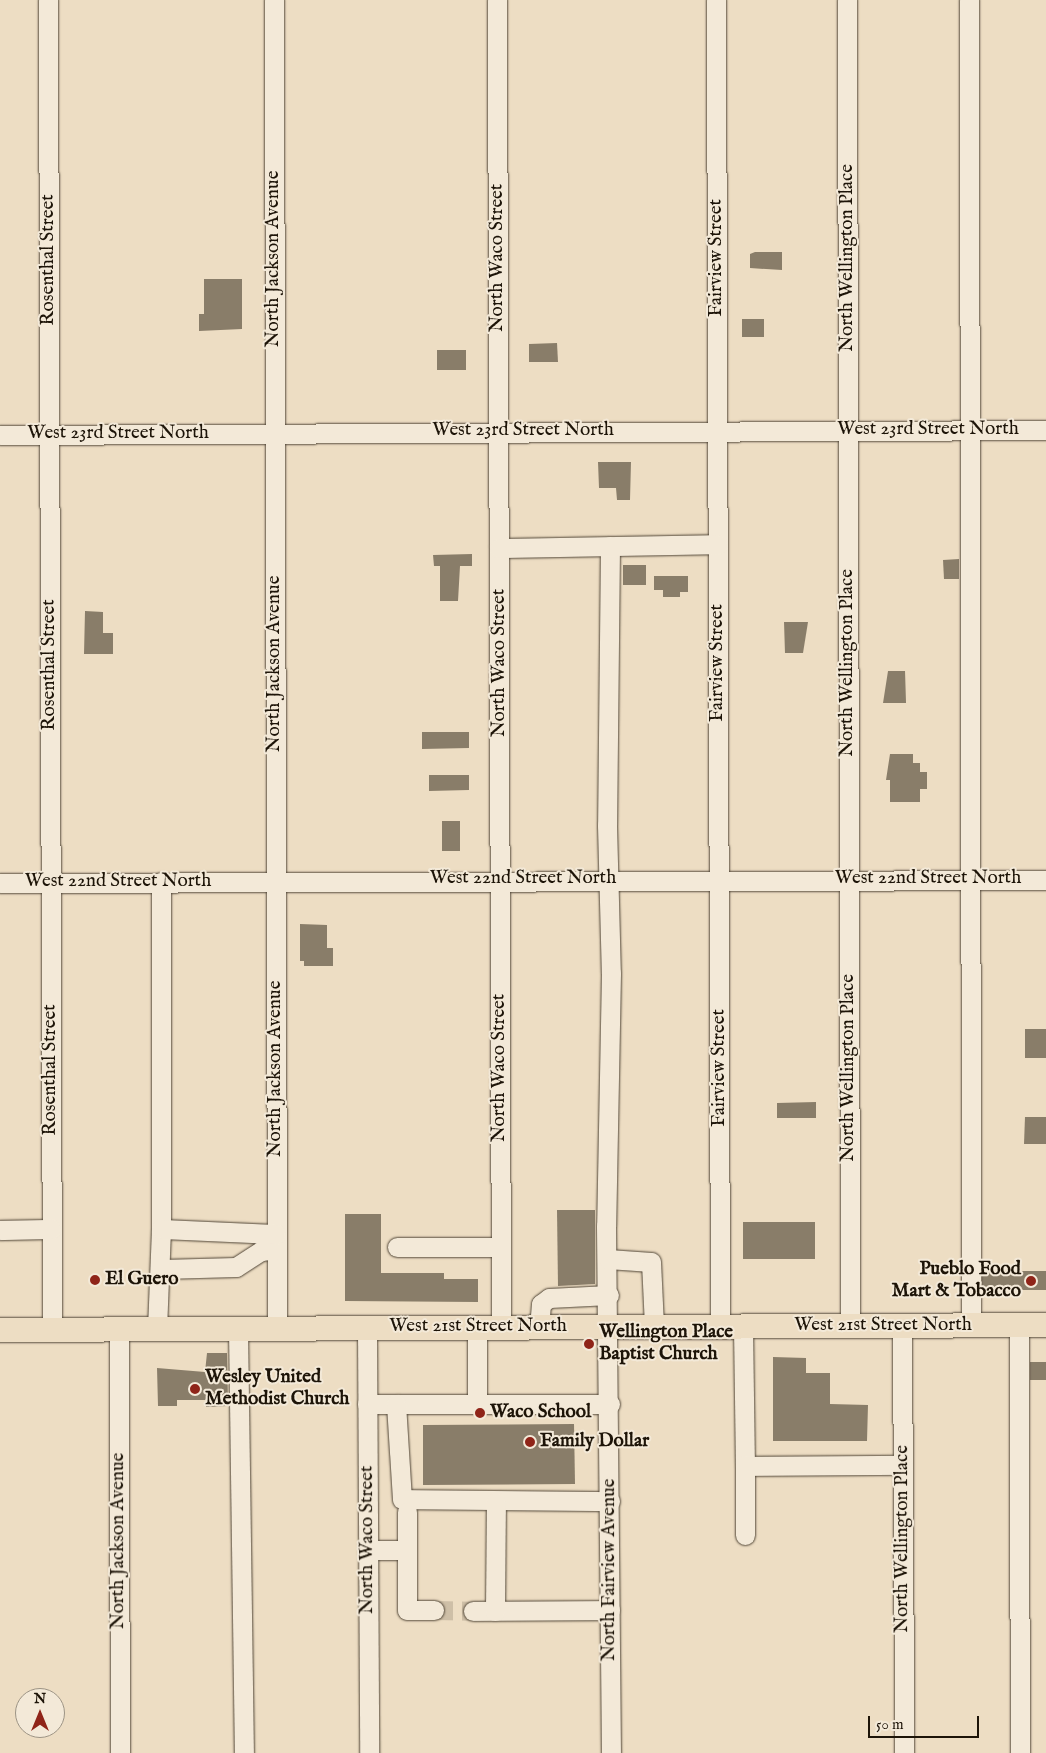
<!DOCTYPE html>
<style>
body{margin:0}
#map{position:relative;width:1046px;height:1753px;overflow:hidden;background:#edddc3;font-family:"IM FELL English",serif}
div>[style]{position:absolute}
.building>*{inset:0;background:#897d69}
.minor-tunnel>*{height:19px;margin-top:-9.5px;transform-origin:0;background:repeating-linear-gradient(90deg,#cebfa7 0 19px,transparent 0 28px)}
.roads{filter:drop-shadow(0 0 1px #514637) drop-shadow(0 0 1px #514637)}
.minor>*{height:19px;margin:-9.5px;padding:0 9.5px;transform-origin:9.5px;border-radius:9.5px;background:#f3e9d8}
.major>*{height:24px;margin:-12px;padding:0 12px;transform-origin:12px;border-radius:12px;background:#edddc3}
.dots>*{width:14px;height:14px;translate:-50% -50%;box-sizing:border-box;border:2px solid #f3e9d8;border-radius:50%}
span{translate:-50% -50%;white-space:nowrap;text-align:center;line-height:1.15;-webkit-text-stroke:4px #f3e9d8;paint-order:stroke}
.street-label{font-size:19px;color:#1d1408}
.poi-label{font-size:19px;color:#1d1408;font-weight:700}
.right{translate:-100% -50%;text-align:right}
.left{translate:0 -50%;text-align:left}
.north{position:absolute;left:15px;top:1688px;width:50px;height:50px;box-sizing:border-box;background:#f3e9d8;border:1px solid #9d9485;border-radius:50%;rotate:0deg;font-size:14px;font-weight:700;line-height:20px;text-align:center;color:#1d1408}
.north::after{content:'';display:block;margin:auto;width:18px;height:22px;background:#8f2418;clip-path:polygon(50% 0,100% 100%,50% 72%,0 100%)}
.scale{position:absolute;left:868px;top:1716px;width:111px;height:22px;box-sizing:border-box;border:2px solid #1d1408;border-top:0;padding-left:6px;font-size:15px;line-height:18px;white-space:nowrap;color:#1d1408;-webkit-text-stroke:4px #f3e9d8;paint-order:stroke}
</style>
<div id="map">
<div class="building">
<i style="clip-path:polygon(755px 252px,782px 252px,782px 270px,750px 268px,750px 254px)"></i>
<i style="clip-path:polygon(204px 279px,242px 279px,242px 329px,199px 331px,199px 314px,204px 314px)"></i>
<i style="clip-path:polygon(742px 319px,764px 319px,764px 337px,742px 337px)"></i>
<i style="clip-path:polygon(557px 343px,558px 362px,529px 362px,529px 344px)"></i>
<i style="clip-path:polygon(437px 350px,466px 350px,466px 370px,437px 370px)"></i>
<i style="clip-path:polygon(598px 462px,631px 462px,630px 500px,617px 500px,616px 488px,599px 488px)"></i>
<i style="clip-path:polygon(472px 554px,472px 566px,460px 566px,458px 601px,440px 601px,440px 566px,434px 566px,433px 555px)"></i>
<i style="clip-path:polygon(959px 559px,959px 579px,944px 579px,943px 560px)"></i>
<i style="clip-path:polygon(623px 565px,646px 565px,646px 585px,623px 585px)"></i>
<i style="clip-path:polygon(654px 576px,688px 576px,688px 592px,680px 592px,680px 597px,663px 597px,663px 590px,654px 590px)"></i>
<i style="clip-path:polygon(85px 611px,103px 612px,103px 633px,113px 633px,113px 654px,84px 654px)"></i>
<i style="clip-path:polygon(784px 622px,808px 622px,803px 653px,785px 653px)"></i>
<i style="clip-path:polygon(888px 671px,905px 671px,906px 703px,883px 703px)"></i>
<i style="clip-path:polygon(422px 732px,469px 732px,469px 748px,422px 749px)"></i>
<i style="clip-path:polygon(890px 754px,913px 754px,913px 763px,920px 763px,920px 772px,927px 772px,927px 789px,920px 789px,920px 802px,890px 802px,890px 780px,886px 780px)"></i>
<i style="clip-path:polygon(429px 775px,469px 775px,469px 790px,429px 791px)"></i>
<i style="clip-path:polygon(442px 821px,460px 821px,460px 851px,442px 851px)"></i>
<i style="clip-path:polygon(300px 924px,327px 925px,327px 948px,333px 948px,333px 966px,304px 966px,304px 961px,300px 961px)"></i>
<i style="clip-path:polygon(1025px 1029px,1046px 1029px,1046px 1058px,1025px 1058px)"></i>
<i style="clip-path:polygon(816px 1102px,816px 1118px,777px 1118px,777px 1103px)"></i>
<i style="clip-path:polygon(1025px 1117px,1046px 1117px,1046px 1144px,1024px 1144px)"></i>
<i style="clip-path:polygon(557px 1210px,595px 1210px,595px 1284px,558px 1286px)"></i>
<i style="clip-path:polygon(345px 1214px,381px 1214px,381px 1273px,444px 1273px,444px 1279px,478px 1279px,478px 1302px,345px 1301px)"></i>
<i style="clip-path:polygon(743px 1222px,815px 1222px,815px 1259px,743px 1259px)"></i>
<i style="clip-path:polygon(982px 1271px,1046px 1271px,1046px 1290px,982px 1290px)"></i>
<i style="clip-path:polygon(207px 1353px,227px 1353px,228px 1406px,206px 1407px,206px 1400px,177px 1400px,177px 1406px,158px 1406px,157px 1368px,205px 1372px)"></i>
<i style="clip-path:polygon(773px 1357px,806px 1358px,806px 1373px,830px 1373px,830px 1404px,868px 1405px,867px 1441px,773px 1441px)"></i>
<i style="clip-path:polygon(1030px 1362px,1046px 1362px,1046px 1380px,1030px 1380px)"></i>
<i style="clip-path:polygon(574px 1424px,575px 1484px,423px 1485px,423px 1425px)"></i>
</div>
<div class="minor-tunnel">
<i style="left:434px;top:1610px;width:39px;rotate:1deg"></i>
</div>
<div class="roads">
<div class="minor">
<i style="left:48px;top:0;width:1330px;rotate:89.83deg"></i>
<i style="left:274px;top:0;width:1328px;rotate:89.87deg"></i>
<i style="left:497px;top:0;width:1327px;rotate:89.83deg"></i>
<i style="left:716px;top:0;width:1326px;rotate:89.83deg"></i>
<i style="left:847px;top:0;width:1326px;rotate:89.87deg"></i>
<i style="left:969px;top:0;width:1325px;rotate:89.91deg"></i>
<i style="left:0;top:435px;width:1046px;rotate:-0.27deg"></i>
<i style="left:610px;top:546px;width:279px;rotate:90.6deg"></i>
<i style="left:607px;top:825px;width:148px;rotate:88.5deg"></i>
<i style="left:611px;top:973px;width:253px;rotate:91.1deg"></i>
<i style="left:606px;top:1226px;width:527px;rotate:89.46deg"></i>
<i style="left:499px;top:548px;width:219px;rotate:-1deg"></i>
<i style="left:0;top:883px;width:1046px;rotate:-0.16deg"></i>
<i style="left:161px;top:1229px;width:347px;rotate:-90deg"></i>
<i style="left:0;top:1230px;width:51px;rotate:-1.1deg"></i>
<i style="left:397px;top:1247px;width:104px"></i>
<i style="left:608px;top:1259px;width:43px;rotate:4deg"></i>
<i style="left:651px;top:1262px;width:64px;rotate:87.3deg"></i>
<i style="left:162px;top:1269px;width:74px;rotate:-1.5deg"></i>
<i style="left:236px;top:1267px;width:30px;rotate:-33deg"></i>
<i style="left:261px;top:1251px;width:16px;rotate:-7deg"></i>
<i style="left:902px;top:1325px;width:428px;rotate:89.7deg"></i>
<i style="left:1019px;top:1325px;width:428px;rotate:89.9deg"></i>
<i style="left:743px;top:1326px;width:140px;rotate:89.2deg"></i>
<i style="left:745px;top:1466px;width:158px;rotate:-0.4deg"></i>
<i style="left:367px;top:1327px;width:426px;rotate:89.7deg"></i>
<i style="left:477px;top:1327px;width:77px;rotate:90deg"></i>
<i style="left:539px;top:1327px;width:23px;rotate:-85deg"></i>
<i style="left:541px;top:1304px;width:10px;rotate:-37deg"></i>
<i style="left:549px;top:1298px;width:60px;rotate:-2.9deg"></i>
<i style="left:157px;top:1329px;width:100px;rotate:-87.7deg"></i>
<i style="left:161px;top:1229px;width:115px;rotate:2.5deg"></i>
<i style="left:238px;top:1329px;width:424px;rotate:89.2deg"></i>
<i style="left:119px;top:1330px;width:423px;rotate:89.9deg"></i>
<i style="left:367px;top:1404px;width:243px"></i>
<i style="left:396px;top:1404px;width:95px;rotate:86.4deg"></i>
<i style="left:402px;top:1499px;width:208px;rotate:0.6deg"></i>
<i style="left:407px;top:1512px;width:98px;rotate:90deg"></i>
<i style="left:407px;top:1610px;width:27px"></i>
<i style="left:745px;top:1535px;width:69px;rotate:-90deg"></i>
<i style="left:368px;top:1550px;width:39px"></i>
<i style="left:473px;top:1611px;width:137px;rotate:-0.4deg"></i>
<i style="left:495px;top:1611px;width:109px;rotate:-89.5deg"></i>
</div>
<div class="major">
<i style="left:0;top:1330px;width:1046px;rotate:-0.27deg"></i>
</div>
</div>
<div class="dots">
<i style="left:95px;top:1280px;background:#8f2418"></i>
<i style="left:1031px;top:1281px;background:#8f2418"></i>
<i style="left:589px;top:1344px;background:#8f2418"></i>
<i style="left:195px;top:1389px;background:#8f2418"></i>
<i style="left:480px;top:1413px;background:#8f2418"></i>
<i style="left:530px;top:1442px;background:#8f2418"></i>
</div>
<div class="street-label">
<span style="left:498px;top:258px;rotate:-90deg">North Waco Street</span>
<span style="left:717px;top:258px;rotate:-90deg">Fairview Street</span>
<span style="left:848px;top:258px;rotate:-90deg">North Wellington Place</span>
<span style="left:274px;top:259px;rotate:-90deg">North Jackson Avenue</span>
<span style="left:49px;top:260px;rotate:-90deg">Rosenthal Street</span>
<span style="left:928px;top:430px">West 23rd Street North</span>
<span style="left:523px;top:431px">West 23rd Street North</span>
<span style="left:118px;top:434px">West 23rd Street North</span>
<span style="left:500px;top:663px;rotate:-90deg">North Waco Street</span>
<span style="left:718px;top:663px;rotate:-90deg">Fairview Street</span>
<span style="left:848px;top:663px;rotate:-90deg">North Wellington Place</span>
<span style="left:275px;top:664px;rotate:-90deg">North Jackson Avenue</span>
<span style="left:50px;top:665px;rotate:-90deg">Rosenthal Street</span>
<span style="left:523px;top:879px">West 22nd Street North</span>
<span style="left:928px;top:879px">West 22nd Street North</span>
<span style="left:118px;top:882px">West 22nd Street North</span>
<span style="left:500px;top:1068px;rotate:-90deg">North Waco Street</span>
<span style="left:720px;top:1068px;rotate:-90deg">Fairview Street</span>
<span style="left:849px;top:1068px;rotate:-90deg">North Wellington Place</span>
<span style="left:276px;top:1069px;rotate:-90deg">North Jackson Avenue</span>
<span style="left:51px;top:1070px;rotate:-90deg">Rosenthal Street</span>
<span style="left:883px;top:1326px">West 21st Street North</span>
<span style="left:478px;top:1327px">West 21st Street North</span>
<span style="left:903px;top:1539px;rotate:-90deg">North Wellington Place</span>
<span style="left:368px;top:1540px;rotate:-90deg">North Waco Street</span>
<span style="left:119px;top:1541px;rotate:-90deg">North Jackson Avenue</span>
<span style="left:610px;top:1570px;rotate:-90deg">North Fairview Avenue</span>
</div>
<div class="poi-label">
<span class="right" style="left:1021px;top:1281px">Pueblo Food<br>Mart &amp; Tobacco</span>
<span class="left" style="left:105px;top:1280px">El Guero</span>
<span class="left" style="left:599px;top:1344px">Wellington Place<br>Baptist Church</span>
<span class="left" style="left:205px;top:1389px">Wesley United<br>Methodist Church</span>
<span class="left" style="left:490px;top:1413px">Waco School</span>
<span class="left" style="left:540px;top:1442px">Family Dollar</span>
</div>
<div class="north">N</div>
<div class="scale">50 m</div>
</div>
